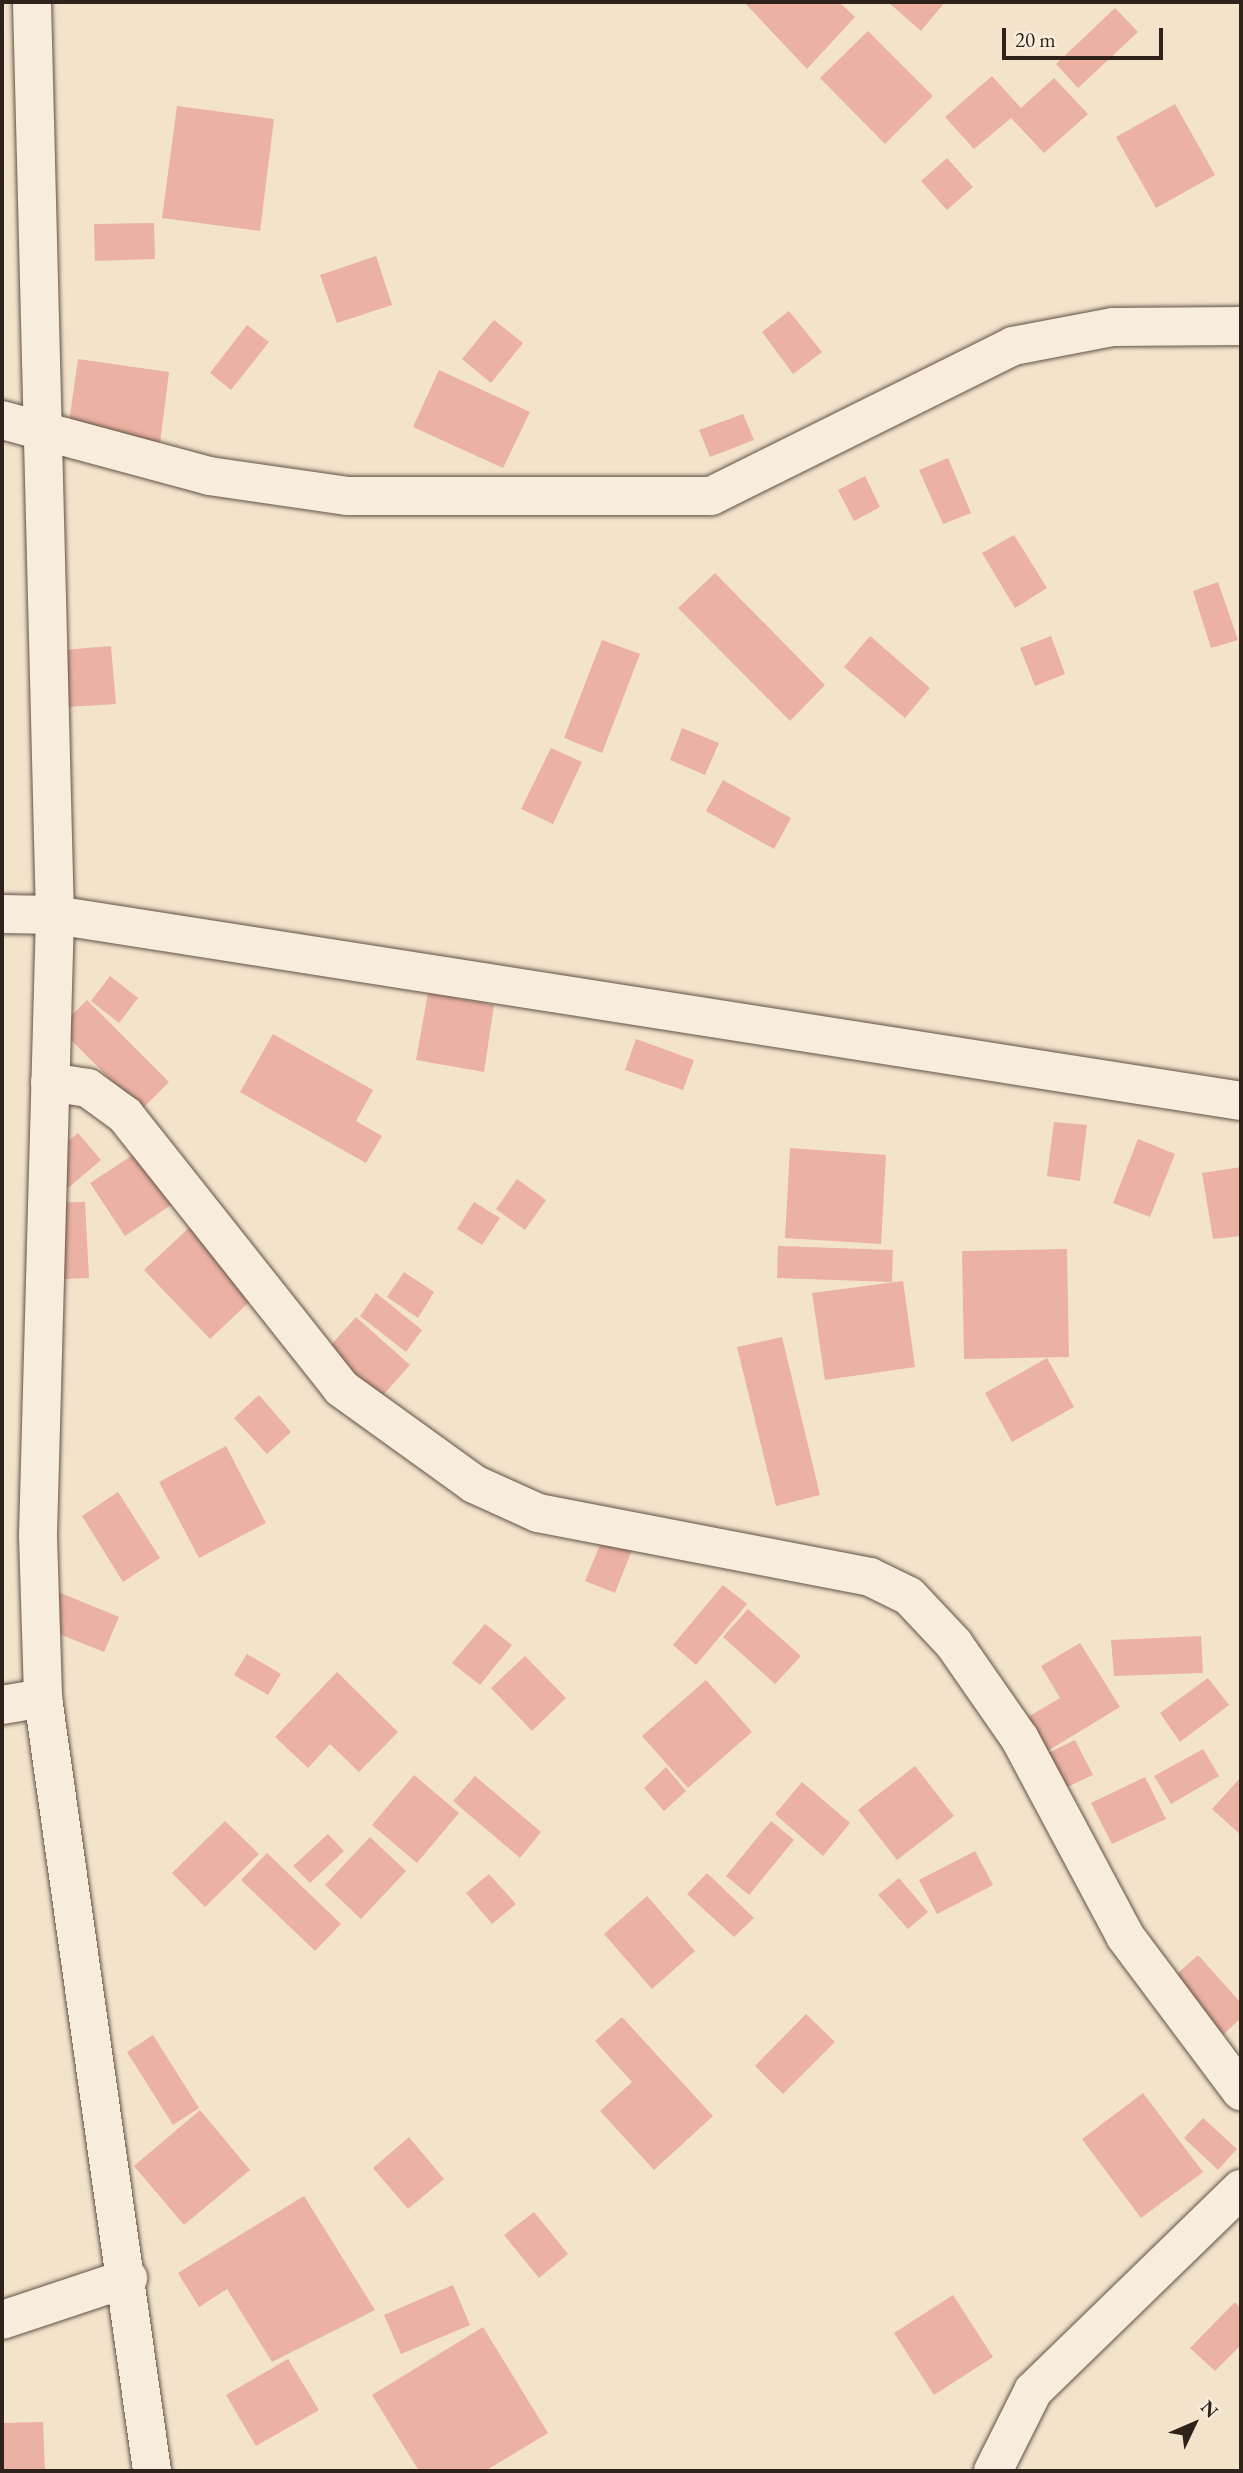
<!DOCTYPE html>
<style>
body{margin:0}
#map{position:relative;width:1243px;height:2473px;overflow:hidden;background:#f4e3cb;font-family:"EB Garamond",serif}
div>[style]{position:absolute}
.building>*{inset:0;background:#ebb1a2}
.roads{filter:drop-shadow(0 0 2px #605247) drop-shadow(0 0 2px #605247)}
.street>*{height:38px;margin:-19px;padding:0 19px;transform-origin:19px;border-radius:19px;background:#f8eddd}
span{translate:-50% -50%;white-space:nowrap;text-align:center;line-height:1.15;-webkit-text-stroke:5px #f8eddd;paint-order:stroke}
.frame{position:absolute;inset:0;border:4px solid #2e221b;pointer-events:none}
.north{position:absolute;left:1159px;top:2389px;width:70px;height:70px;-webkit-text-stroke:5px #f8eddd;paint-order:stroke;rotate:46deg;font-size:19px;font-weight:700;line-height:28px;text-align:center;color:#2e221b}
.north::after{content:'';display:block;margin:auto;width:24px;height:32px;background:#2e221b;clip-path:polygon(50% 0,100% 100%,50% 72%,0 100%)}
.scale{position:absolute;left:1002px;top:28px;width:161px;height:32px;box-sizing:border-box;border:4px solid #2e221b;border-top:0;padding-left:9px;font-size:21px;line-height:24px;white-space:nowrap;color:#2e221b;-webkit-text-stroke:5px #f8eddd;paint-order:stroke}
</style>
<div id="map">
<div class="building">
<i style="clip-path:polygon(744px 2px,839px 2px,855px 17px,807px 69px)"></i>
<i style="clip-path:polygon(888px 2px,945px 2px,921px 31px)"></i>
<i style="clip-path:polygon(1115px 8px,1138px 32px,1078px 88px,1056px 64px)"></i>
<i style="clip-path:polygon(868px 31px,933px 96px,885px 144px,820px 78px)"></i>
<i style="clip-path:polygon(992px 76px,1021px 108px,1054px 78px,1088px 114px,1044px 153px,1011px 118px,974px 149px,945px 117px)"></i>
<i style="clip-path:polygon(1175px 104px,1215px 175px,1156px 208px,1116px 137px)"></i>
<i style="clip-path:polygon(177px 106px,274px 119px,260px 231px,162px 218px)"></i>
<i style="clip-path:polygon(947px 158px,973px 187px,947px 210px,921px 181px)"></i>
<i style="clip-path:polygon(154px 223px,155px 259px,95px 261px,94px 224px)"></i>
<i style="clip-path:polygon(376px 256px,392px 305px,337px 323px,320px 275px)"></i>
<i style="clip-path:polygon(789px 311px,822px 352px,793px 374px,762px 332px)"></i>
<i style="clip-path:polygon(494px 320px,523px 343px,491px 383px,462px 359px)"></i>
<i style="clip-path:polygon(247px 325px,269px 342px,231px 390px,210px 373px)"></i>
<i style="clip-path:polygon(78px 359px,169px 372px,160px 443px,68px 430px)"></i>
<i style="clip-path:polygon(439px 370px,530px 412px,503px 468px,413px 427px)"></i>
<i style="clip-path:polygon(743px 414px,754px 440px,710px 457px,699px 430px)"></i>
<i style="clip-path:polygon(948px 458px,971px 513px,943px 524px,919px 470px)"></i>
<i style="clip-path:polygon(865px 476px,880px 507px,854px 521px,838px 490px)"></i>
<i style="clip-path:polygon(1014px 535px,1047px 588px,1015px 608px,982px 553px)"></i>
<i style="clip-path:polygon(715px 573px,825px 685px,790px 721px,678px 608px)"></i>
<i style="clip-path:polygon(1218px 582px,1238px 640px,1211px 648px,1193px 591px)"></i>
<i style="clip-path:polygon(870px 636px,930px 688px,905px 718px,844px 667px)"></i>
<i style="clip-path:polygon(1051px 636px,1065px 674px,1035px 686px,1020px 648px)"></i>
<i style="clip-path:polygon(602px 640px,640px 654px,602px 753px,564px 738px)"></i>
<i style="clip-path:polygon(111px 646px,116px 704px,68px 707px,63px 650px)"></i>
<i style="clip-path:polygon(682px 728px,719px 743px,705px 775px,670px 760px)"></i>
<i style="clip-path:polygon(551px 748px,582px 762px,553px 824px,521px 809px)"></i>
<i style="clip-path:polygon(723px 780px,791px 818px,774px 849px,706px 811px)"></i>
<i style="clip-path:polygon(110px 976px,138px 998px,119px 1023px,91px 1001px)"></i>
<i style="clip-path:polygon(428px 993px,494px 1005px,484px 1072px,416px 1060px)"></i>
<i style="clip-path:polygon(87px 1000px,169px 1082px,141px 1110px,59px 1028px)"></i>
<i style="clip-path:polygon(273px 1034px,373px 1090px,356px 1121px,382px 1136px,366px 1163px,240px 1092px)"></i>
<i style="clip-path:polygon(636px 1039px,694px 1060px,683px 1090px,625px 1070px)"></i>
<i style="clip-path:polygon(1054px 1122px,1087px 1125px,1080px 1181px,1047px 1176px)"></i>
<i style="clip-path:polygon(78px 1133px,101px 1160px,68px 1188px,46px 1160px)"></i>
<i style="clip-path:polygon(1138px 1139px,1175px 1154px,1150px 1217px,1113px 1203px)"></i>
<i style="clip-path:polygon(790px 1148px,886px 1155px,881px 1244px,785px 1238px)"></i>
<i style="clip-path:polygon(142px 1149px,177px 1201px,125px 1236px,90px 1183px)"></i>
<i style="clip-path:polygon(1241px 1167px,1241px 1236px,1213px 1239px,1202px 1173px)"></i>
<i style="clip-path:polygon(517px 1179px,546px 1200px,525px 1230px,496px 1209px)"></i>
<i style="clip-path:polygon(85px 1202px,89px 1278px,42px 1280px,38px 1203px)"></i>
<i style="clip-path:polygon(474px 1202px,500px 1218px,482px 1245px,457px 1229px)"></i>
<i style="clip-path:polygon(194px 1223px,259px 1293px,210px 1339px,144px 1270px)"></i>
<i style="clip-path:polygon(778px 1246px,893px 1250px,892px 1282px,777px 1278px)"></i>
<i style="clip-path:polygon(1067px 1249px,1069px 1357px,964px 1359px,962px 1251px)"></i>
<i style="clip-path:polygon(404px 1272px,434px 1292px,418px 1318px,387px 1297px)"></i>
<i style="clip-path:polygon(903px 1281px,915px 1367px,825px 1380px,812px 1293px)"></i>
<i style="clip-path:polygon(376px 1293px,422px 1330px,406px 1352px,360px 1316px)"></i>
<i style="clip-path:polygon(356px 1317px,410px 1365px,376px 1403px,323px 1354px)"></i>
<i style="clip-path:polygon(782px 1337px,820px 1495px,776px 1506px,737px 1347px)"></i>
<i style="clip-path:polygon(1047px 1358px,1074px 1407px,1012px 1442px,985px 1393px)"></i>
<i style="clip-path:polygon(259px 1395px,291px 1432px,267px 1454px,234px 1418px)"></i>
<i style="clip-path:polygon(226px 1446px,266px 1523px,199px 1558px,159px 1482px)"></i>
<i style="clip-path:polygon(118px 1492px,160px 1558px,123px 1582px,82px 1516px)"></i>
<i style="clip-path:polygon(607px 1528px,636px 1540px,615px 1593px,585px 1581px)"></i>
<i style="clip-path:polygon(723px 1585px,747px 1604px,696px 1665px,673px 1645px)"></i>
<i style="clip-path:polygon(56px 1591px,119px 1617px,104px 1652px,42px 1627px)"></i>
<i style="clip-path:polygon(748px 1609px,801px 1656px,775px 1684px,723px 1637px)"></i>
<i style="clip-path:polygon(485px 1624px,512px 1645px,480px 1685px,452px 1663px)"></i>
<i style="clip-path:polygon(1201px 1636px,1203px 1673px,1114px 1676px,1111px 1640px)"></i>
<i style="clip-path:polygon(1080px 1643px,1120px 1707px,1031px 1761px,1011px 1727px,1060px 1698px,1041px 1666px)"></i>
<i style="clip-path:polygon(247px 1654px,281px 1674px,268px 1695px,234px 1675px)"></i>
<i style="clip-path:polygon(525px 1656px,566px 1698px,532px 1731px,491px 1688px)"></i>
<i style="clip-path:polygon(337px 1672px,398px 1732px,359px 1772px,330px 1744px,308px 1768px,275px 1737px)"></i>
<i style="clip-path:polygon(1208px 1678px,1229px 1705px,1180px 1742px,1160px 1713px)"></i>
<i style="clip-path:polygon(706px 1680px,752px 1732px,688px 1788px,642px 1736px)"></i>
<i style="clip-path:polygon(1075px 1740px,1093px 1775px,1052px 1794px,1036px 1759px)"></i>
<i style="clip-path:polygon(1203px 1749px,1219px 1776px,1171px 1804px,1154px 1776px)"></i>
<i style="clip-path:polygon(915px 1766px,954px 1816px,897px 1860px,858px 1810px)"></i>
<i style="clip-path:polygon(666px 1767px,686px 1791px,664px 1811px,644px 1788px)"></i>
<i style="clip-path:polygon(414px 1775px,459px 1813px,417px 1863px,372px 1825px)"></i>
<i style="clip-path:polygon(475px 1776px,541px 1832px,520px 1858px,453px 1801px)"></i>
<i style="clip-path:polygon(1145px 1777px,1166px 1819px,1112px 1844px,1091px 1803px)"></i>
<i style="clip-path:polygon(1241px 1777px,1241px 1835px,1212px 1809px)"></i>
<i style="clip-path:polygon(802px 1782px,850px 1823px,823px 1856px,775px 1814px)"></i>
<i style="clip-path:polygon(225px 1821px,259px 1854px,205px 1907px,172px 1873px)"></i>
<i style="clip-path:polygon(771px 1821px,794px 1840px,749px 1895px,726px 1876px)"></i>
<i style="clip-path:polygon(328px 1834px,344px 1851px,310px 1883px,293px 1866px)"></i>
<i style="clip-path:polygon(370px 1837px,406px 1871px,361px 1919px,325px 1885px)"></i>
<i style="clip-path:polygon(975px 1851px,993px 1885px,937px 1914px,919px 1880px)"></i>
<i style="clip-path:polygon(267px 1853px,341px 1924px,315px 1951px,241px 1880px)"></i>
<i style="clip-path:polygon(707px 1873px,754px 1918px,734px 1937px,687px 1894px)"></i>
<i style="clip-path:polygon(489px 1874px,516px 1904px,492px 1924px,466px 1893px)"></i>
<i style="clip-path:polygon(899px 1878px,928px 1912px,908px 1929px,878px 1895px)"></i>
<i style="clip-path:polygon(647px 1896px,695px 1951px,652px 1989px,604px 1934px)"></i>
<i style="clip-path:polygon(1198px 1955px,1241px 2003px,1241px 2018px,1210px 2047px,1158px 1991px)"></i>
<i style="clip-path:polygon(806px 2014px,835px 2042px,783px 2094px,755px 2066px)"></i>
<i style="clip-path:polygon(622px 2017px,713px 2116px,654px 2170px,600px 2111px,632px 2082px,595px 2041px)"></i>
<i style="clip-path:polygon(153px 2035px,199px 2108px,173px 2125px,127px 2052px)"></i>
<i style="clip-path:polygon(1143px 2093px,1203px 2172px,1141px 2218px,1082px 2139px)"></i>
<i style="clip-path:polygon(200px 2110px,250px 2170px,184px 2225px,134px 2166px)"></i>
<i style="clip-path:polygon(1203px 2118px,1237px 2149px,1218px 2170px,1184px 2138px)"></i>
<i style="clip-path:polygon(409px 2137px,444px 2179px,408px 2209px,373px 2168px)"></i>
<i style="clip-path:polygon(304px 2196px,375px 2310px,272px 2362px,227px 2289px,199px 2307px,178px 2273px)"></i>
<i style="clip-path:polygon(534px 2212px,568px 2254px,539px 2278px,504px 2235px)"></i>
<i style="clip-path:polygon(453px 2285px,470px 2325px,401px 2354px,384px 2315px)"></i>
<i style="clip-path:polygon(953px 2295px,993px 2357px,934px 2395px,894px 2333px)"></i>
<i style="clip-path:polygon(1235px 2302px,1241px 2309px,1241px 2345px,1215px 2371px,1190px 2348px)"></i>
<i style="clip-path:polygon(483px 2327px,548px 2433px,485px 2471px,419px 2471px,372px 2395px)"></i>
<i style="clip-path:polygon(288px 2359px,319px 2410px,256px 2446px,226px 2395px)"></i>
<i style="clip-path:polygon(43px 2422px,45px 2471px,2px 2471px,2px 2423px)"></i>
</div>
<div class="roads">
<div class="street">
<i style="left:32px;top:2px;width:913px;rotate:88.56deg"></i>
<i style="left:55px;top:915px;width:621px;rotate:91.57deg"></i>
<i style="left:38px;top:1536px;width:162px;rotate:88.2deg"></i>
<i style="left:43px;top:1698px;width:781px;rotate:81.97deg"></i>
<i style="left:2px;top:420px;width:214px;rotate:15.1deg"></i>
<i style="left:209px;top:476px;width:139px;rotate:8.2deg"></i>
<i style="left:347px;top:496px;width:364px"></i>
<i style="left:711px;top:496px;width:337px;rotate:-26.4deg"></i>
<i style="left:1013px;top:346px;width:102px;rotate:-10.8deg"></i>
<i style="left:1113px;top:327px;width:128px;rotate:-0.4deg"></i>
<i style="left:2px;top:914px;width:53px;rotate:1.1deg"></i>
<i style="left:55px;top:915px;width:1200px;rotate:8.91deg"></i>
<i style="left:50px;top:1082px;width:38px;rotate:9deg"></i>
<i style="left:88px;top:1088px;width:46px;rotate:36.1deg"></i>
<i style="left:125px;top:1115px;width:348px;rotate:51.6deg"></i>
<i style="left:341px;top:1388px;width:164px;rotate:35.8deg"></i>
<i style="left:474px;top:1484px;width:70px;rotate:24.4deg"></i>
<i style="left:538px;top:1513px;width:338px;rotate:10.9deg"></i>
<i style="left:870px;top:1577px;width:43px;rotate:26deg"></i>
<i style="left:909px;top:1596px;width:66px;rotate:46.8deg"></i>
<i style="left:954px;top:1644px;width:116px;rotate:55.2deg"></i>
<i style="left:1020px;top:1739px;width:223px;rotate:61.9deg"></i>
<i style="left:1125px;top:1936px;width:194px;rotate:53.2deg"></i>
<i style="left:2px;top:1705px;width:42px;rotate:-9.7deg"></i>
<i style="left:2px;top:2320px;width:133px;rotate:-18.4deg"></i>
<i style="left:993px;top:2471px;width:89px;rotate:-63.4deg"></i>
<i style="left:1033px;top:2391px;width:290px;rotate:-44.2deg"></i>
</div>
</div>
<div class="frame"></div>
<div class="north">N</div>
<div class="scale">20 m</div>
</div>
